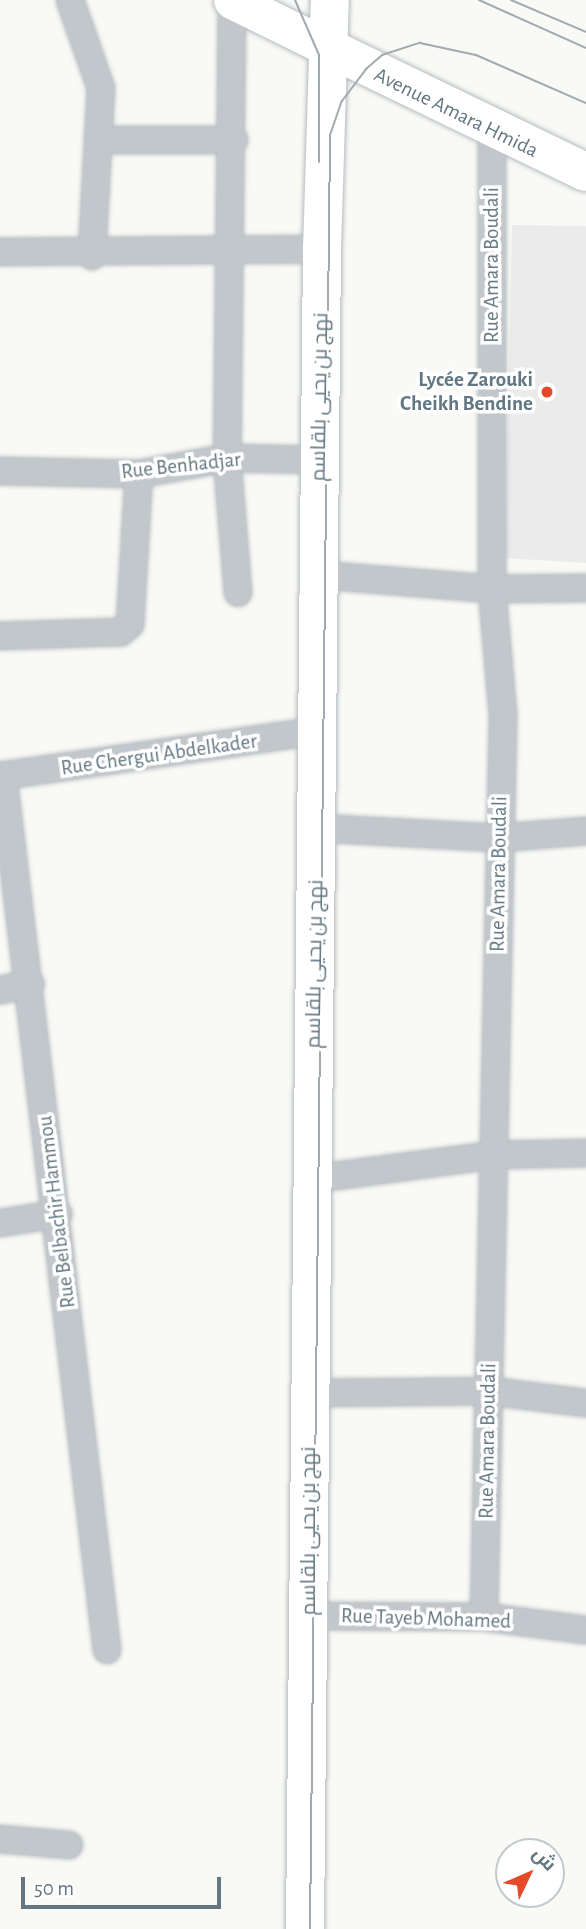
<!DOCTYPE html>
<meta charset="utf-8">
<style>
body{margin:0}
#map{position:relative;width:586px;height:1929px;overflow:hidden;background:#f9f9f6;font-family:"Alegreya Sans",Cairo,sans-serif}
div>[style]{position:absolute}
.built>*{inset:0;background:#eaebea}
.roads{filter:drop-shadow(0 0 2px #b4bbbf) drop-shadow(0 0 2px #b4bbbf)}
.minor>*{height:26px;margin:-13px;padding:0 13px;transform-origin:13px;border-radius:13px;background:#c2c7cb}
.secondary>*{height:37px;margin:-18.5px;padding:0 18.5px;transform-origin:18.5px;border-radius:18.5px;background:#fff}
.primary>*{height:38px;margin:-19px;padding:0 19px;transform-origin:19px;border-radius:19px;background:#fff}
.tram>*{height:2px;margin:-1px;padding:0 1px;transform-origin:1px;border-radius:1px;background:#a1aaaf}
.dots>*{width:19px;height:19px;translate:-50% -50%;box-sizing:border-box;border:4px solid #fff;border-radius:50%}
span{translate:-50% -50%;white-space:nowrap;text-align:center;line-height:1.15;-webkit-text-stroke:7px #fff;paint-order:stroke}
.street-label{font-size:21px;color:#637782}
.poi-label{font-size:21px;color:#637782;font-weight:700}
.right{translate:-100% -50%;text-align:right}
.north{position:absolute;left:495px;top:1838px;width:70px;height:70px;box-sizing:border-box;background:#fff;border:2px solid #c1c9cd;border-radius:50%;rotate:46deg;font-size:19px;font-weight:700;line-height:28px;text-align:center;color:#637782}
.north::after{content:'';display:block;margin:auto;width:24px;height:32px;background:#e64929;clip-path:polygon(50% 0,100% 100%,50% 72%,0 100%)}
.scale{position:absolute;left:21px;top:1877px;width:200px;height:32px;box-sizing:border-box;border:4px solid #637782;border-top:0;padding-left:9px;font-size:21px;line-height:24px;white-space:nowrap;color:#637782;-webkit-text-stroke:5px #fff;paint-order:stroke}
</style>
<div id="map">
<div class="built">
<i style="clip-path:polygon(512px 225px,586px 226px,586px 563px,505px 558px)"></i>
</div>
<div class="roads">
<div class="minor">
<i style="left:70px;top:0;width:93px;rotate:70.6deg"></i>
<i style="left:101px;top:88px;width:168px;rotate:93.1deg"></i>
<i style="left:232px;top:0;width:458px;rotate:90.6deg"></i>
<i style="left:227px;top:458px;width:135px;rotate:85.3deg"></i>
<i style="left:98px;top:140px;width:136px"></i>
<i style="left:0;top:252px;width:322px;rotate:-0.5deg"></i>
<i style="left:0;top:471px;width:139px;rotate:1.2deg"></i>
<i style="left:139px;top:474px;width:89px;rotate:-10.3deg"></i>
<i style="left:227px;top:458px;width:93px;rotate:1.2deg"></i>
<i style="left:319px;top:575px;width:174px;rotate:4.6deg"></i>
<i style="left:492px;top:589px;width:94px;rotate:-0.6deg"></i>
<i style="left:0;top:636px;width:121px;rotate:-1.9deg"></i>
<i style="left:121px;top:632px;width:12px;rotate:-42deg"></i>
<i style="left:130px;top:624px;width:150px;rotate:-86.6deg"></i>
<i style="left:3px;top:775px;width:881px;rotate:83.22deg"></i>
<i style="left:0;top:776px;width:320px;rotate:-8.1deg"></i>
<i style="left:316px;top:828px;width:183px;rotate:3.1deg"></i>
<i style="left:499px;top:838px;width:87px;rotate:-4.6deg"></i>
<i style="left:0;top:990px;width:31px;rotate:-11deg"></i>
<i style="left:312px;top:1179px;width:185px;rotate:-7.5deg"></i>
<i style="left:495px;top:1155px;width:91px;rotate:-1.3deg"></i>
<i style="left:0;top:1223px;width:59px;rotate:-8.8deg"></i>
<i style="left:310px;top:1393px;width:179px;rotate:-0.6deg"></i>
<i style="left:489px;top:1391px;width:98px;rotate:7.1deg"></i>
<i style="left:308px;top:1616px;width:176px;rotate:0.3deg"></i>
<i style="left:484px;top:1617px;width:103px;rotate:7.3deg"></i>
<i style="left:484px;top:1617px;width:902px;rotate:-88.79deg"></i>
<i style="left:503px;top:715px;width:126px;rotate:-95deg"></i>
<i style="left:492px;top:589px;width:459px;rotate:-90deg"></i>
<i style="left:0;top:1839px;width:69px;rotate:5deg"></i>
</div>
<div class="secondary">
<i style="left:232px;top:0;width:108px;rotate:26.3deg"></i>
</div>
<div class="primary">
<i style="left:329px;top:48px;width:285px;rotate:25.8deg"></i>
<i style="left:305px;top:1929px;width:1680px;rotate:-89.42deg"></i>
<i style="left:322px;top:249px;width:249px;rotate:-88.2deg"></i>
</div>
</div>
<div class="tram">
<i style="left:295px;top:0;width:60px;rotate:66.4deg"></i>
<i style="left:319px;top:55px;width:107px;rotate:90deg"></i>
<i style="left:479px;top:0;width:117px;rotate:24.2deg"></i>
<i style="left:511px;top:0;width:82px;rotate:23.1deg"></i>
<i style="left:310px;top:1929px;width:1794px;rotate:-89.36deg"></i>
<i style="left:330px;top:135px;width:36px;rotate:-71deg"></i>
<i style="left:342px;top:101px;width:40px;rotate:-53deg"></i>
<i style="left:366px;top:69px;width:21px;rotate:-41deg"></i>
<i style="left:382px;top:55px;width:40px;rotate:-18deg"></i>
<i style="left:420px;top:43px;width:57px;rotate:12.1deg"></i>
<i style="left:476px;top:55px;width:120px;rotate:23.6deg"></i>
</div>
<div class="dots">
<i style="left:547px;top:392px;background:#e64929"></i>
</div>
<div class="street-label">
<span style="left:456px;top:113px;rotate:26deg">Avenue Amara Hmida</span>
<span style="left:492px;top:265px;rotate:-90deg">Rue Amara Boudali</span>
<span style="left:320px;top:397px;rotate:-89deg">نهج بن يحيى بلقاسم</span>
<span style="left:181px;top:466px;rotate:-6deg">Rue Benhadjar</span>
<span style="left:159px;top:755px;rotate:-8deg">Rue Chergui Abdelkader</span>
<span style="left:499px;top:874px;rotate:-89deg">Rue Amara Boudali</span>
<span style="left:315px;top:964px;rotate:-89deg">نهج بن يحيى بلقاسم</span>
<span style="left:57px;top:1212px;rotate:-97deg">Rue Belbachir Hammou</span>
<span style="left:488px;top:1441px;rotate:-89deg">Rue Amara Boudali</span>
<span style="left:309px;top:1531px;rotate:-90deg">نهج بن يحيى بلقاسم</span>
<span style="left:426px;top:1619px;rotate:2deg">Rue Tayeb Mohamed</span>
</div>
<div class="poi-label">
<span class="right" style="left:533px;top:392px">Lycée Zarouki<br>Cheikh Bendine</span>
</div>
<div class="north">ش</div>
<div class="scale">50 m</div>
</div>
